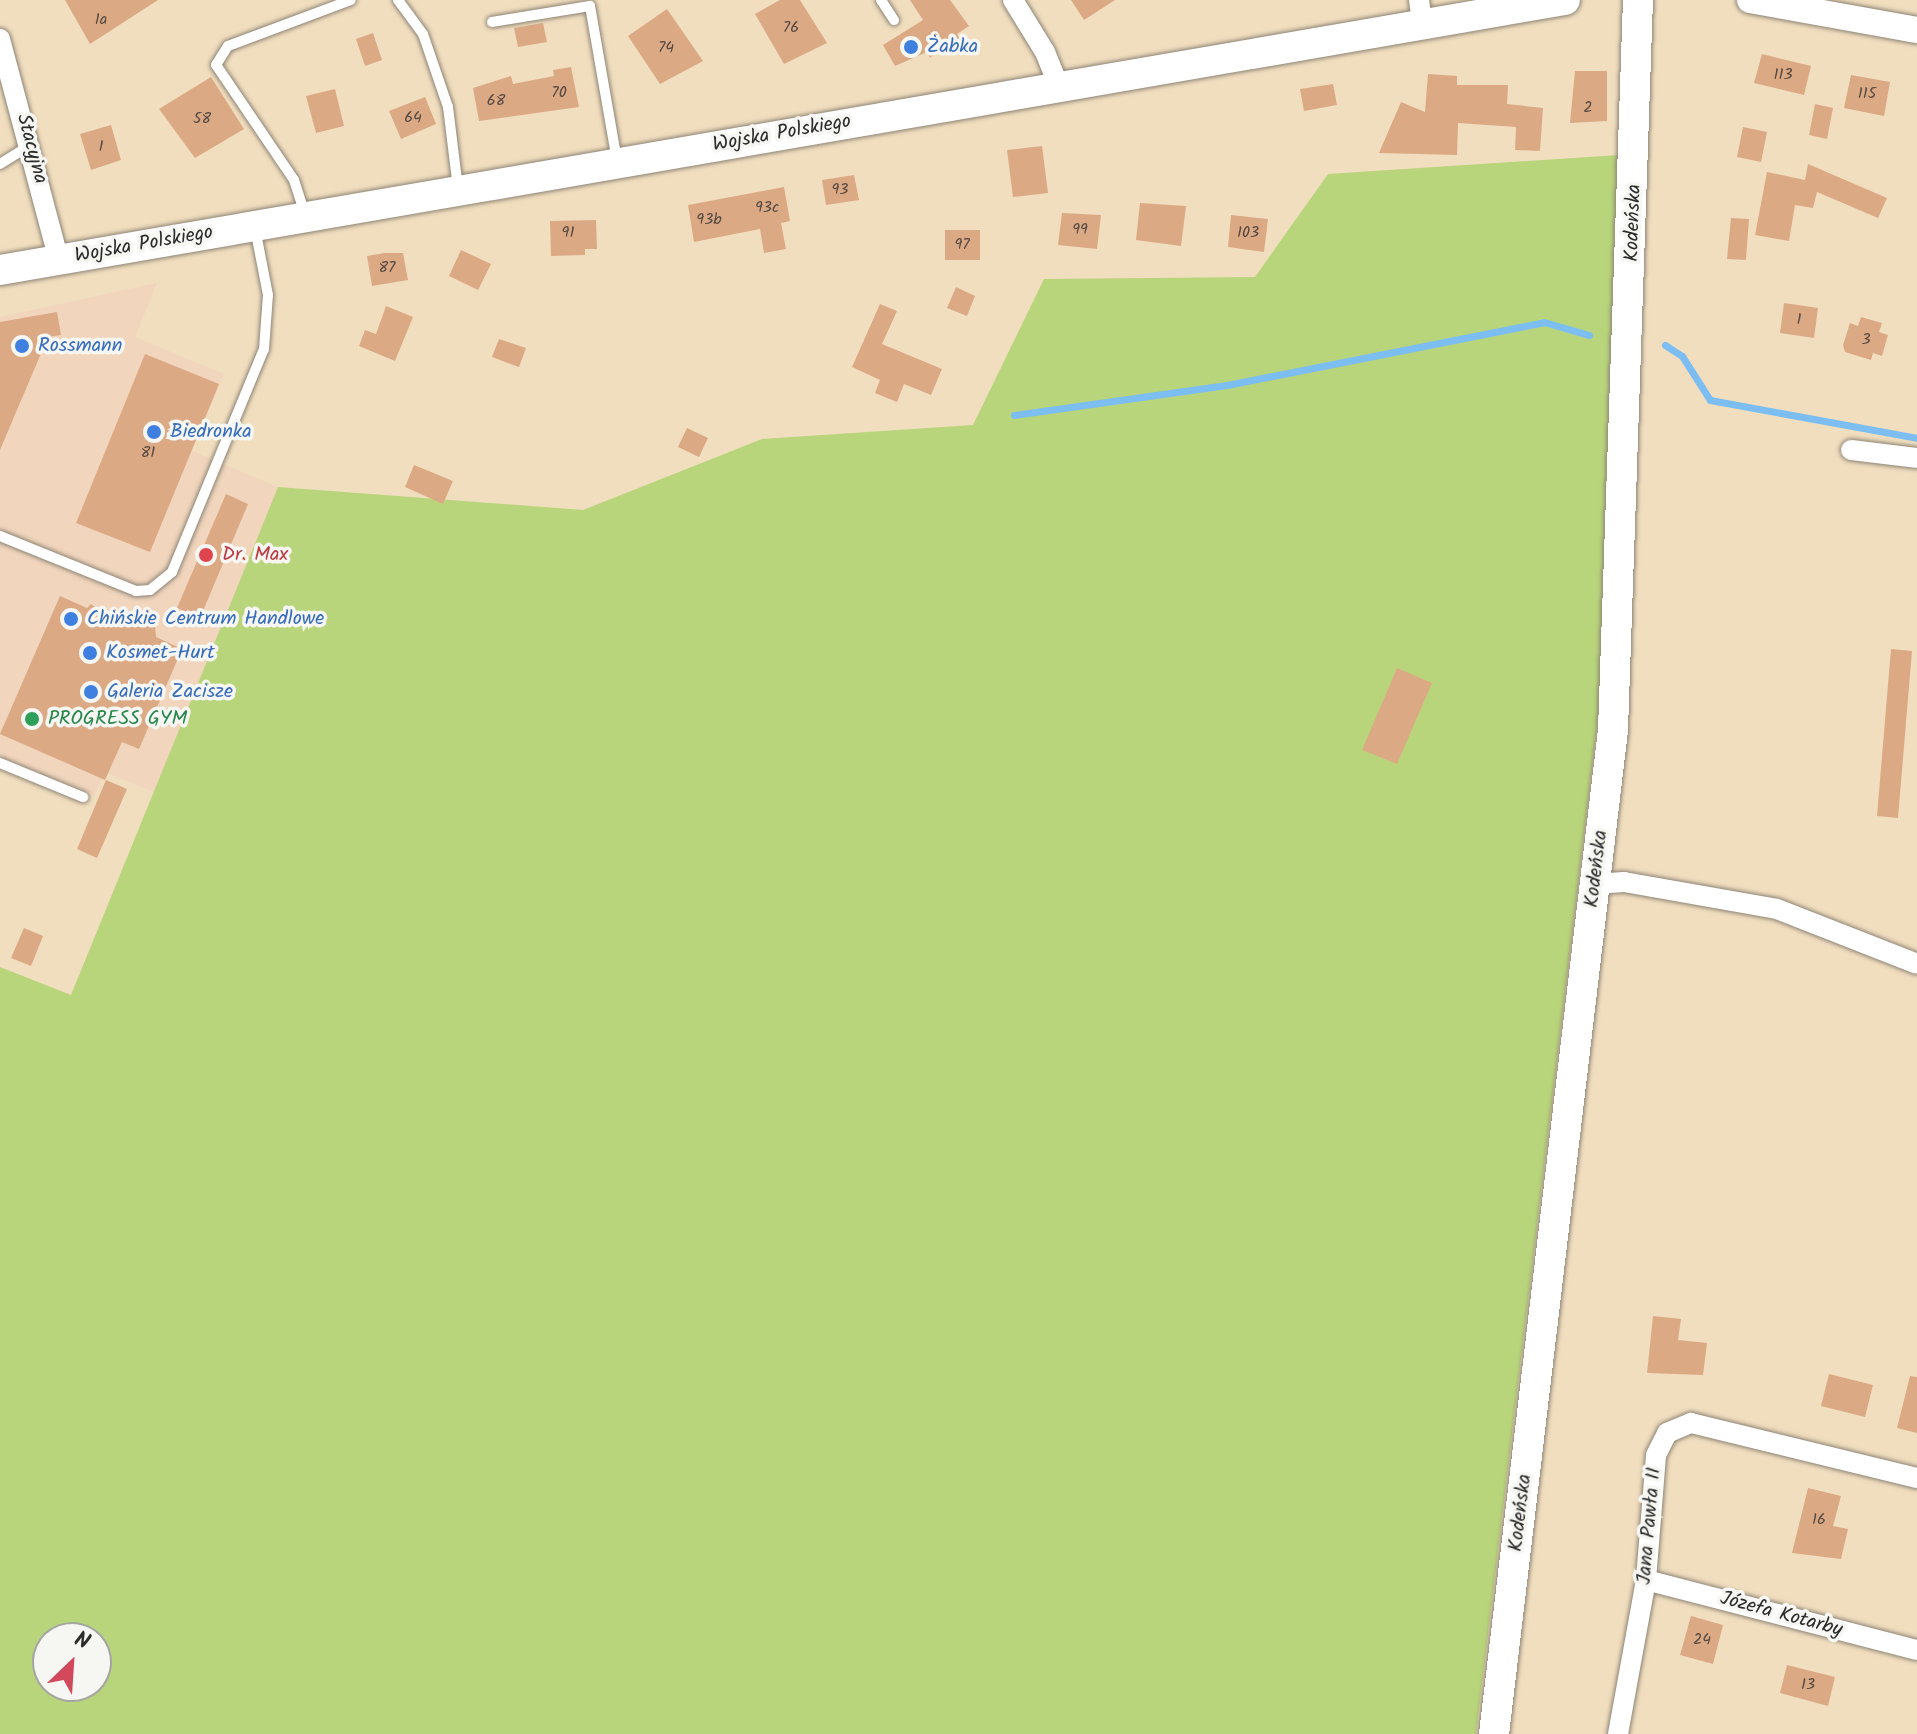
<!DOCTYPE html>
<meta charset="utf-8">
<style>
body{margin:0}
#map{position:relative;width:1917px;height:1734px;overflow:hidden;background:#f1debf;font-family:Kalam,sans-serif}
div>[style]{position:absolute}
.built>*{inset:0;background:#f1d5bd}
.green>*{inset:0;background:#b9d57b}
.stream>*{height:7px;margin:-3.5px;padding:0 3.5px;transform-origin:3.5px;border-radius:3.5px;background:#7cbef2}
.building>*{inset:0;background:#dca985}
.roads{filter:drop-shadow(0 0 2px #8e8475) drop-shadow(0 0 2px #8e8475)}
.service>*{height:10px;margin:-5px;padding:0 5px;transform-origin:5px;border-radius:5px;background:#fff}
.minor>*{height:20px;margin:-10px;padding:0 10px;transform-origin:10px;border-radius:10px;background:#fff}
.tertiary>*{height:26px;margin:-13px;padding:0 13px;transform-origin:13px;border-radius:13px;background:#fff}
.secondary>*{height:30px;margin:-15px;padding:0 15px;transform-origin:15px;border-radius:15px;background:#fff}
.dots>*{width:22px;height:22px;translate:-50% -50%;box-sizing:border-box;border:4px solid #f6f6f2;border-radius:50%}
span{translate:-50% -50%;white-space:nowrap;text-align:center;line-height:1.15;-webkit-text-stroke:7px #f6f6f2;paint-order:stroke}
.number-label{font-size:16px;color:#574a42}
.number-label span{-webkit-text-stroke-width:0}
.shop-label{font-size:20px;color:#366cbe}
.left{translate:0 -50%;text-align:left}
.street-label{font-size:20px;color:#2b2b2b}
.health-label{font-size:20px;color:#be3a42}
.leisure-label{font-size:20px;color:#27864d}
.north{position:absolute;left:32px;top:1622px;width:80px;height:80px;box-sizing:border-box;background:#f6f6f2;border:2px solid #a5a5a2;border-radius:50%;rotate:25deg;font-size:22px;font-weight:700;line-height:32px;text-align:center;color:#2b2b2b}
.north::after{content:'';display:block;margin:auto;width:28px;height:36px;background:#d1495b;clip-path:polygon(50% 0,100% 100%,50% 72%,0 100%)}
</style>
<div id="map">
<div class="built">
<i style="clip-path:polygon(157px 283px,135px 337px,224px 374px,192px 451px,278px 487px,154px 792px,105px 772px,95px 795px,0 757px,0 317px)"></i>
</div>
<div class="green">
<i style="clip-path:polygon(evenodd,1619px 155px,1599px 709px,1476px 1734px,0 1734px,0 967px,71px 995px,278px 487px,583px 510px,762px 439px,973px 425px,1044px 279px,1255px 277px,1328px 174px,1619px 155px,48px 1638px,96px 1638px,96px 1686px,48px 1686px,48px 1638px)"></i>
</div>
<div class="stream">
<i style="left:1665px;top:345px;width:20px;rotate:33deg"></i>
<i style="left:1682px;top:356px;width:52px;rotate:57.5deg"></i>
<i style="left:1710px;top:400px;width:210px;rotate:10.4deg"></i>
<i style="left:1014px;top:415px;width:215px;rotate:-8deg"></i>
<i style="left:1227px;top:385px;width:323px;rotate:-11.2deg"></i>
<i style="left:1544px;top:322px;width:47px;rotate:16.1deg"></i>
</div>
<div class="building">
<i style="clip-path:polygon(65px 0,158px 0,90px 44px)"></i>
<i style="clip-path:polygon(780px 0,800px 0,827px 43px,784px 64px,755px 14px)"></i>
<i style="clip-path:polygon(910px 0,950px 0,969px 26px,957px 34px,960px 39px,943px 44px,930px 58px,927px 52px,895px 66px,883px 45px,923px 20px)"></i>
<i style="clip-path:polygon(1071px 0,1115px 0,1084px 20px)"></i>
<i style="clip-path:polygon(667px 9px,703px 61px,660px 84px,628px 36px)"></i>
<i style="clip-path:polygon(543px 23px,547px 42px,518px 47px,514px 28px)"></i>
<i style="clip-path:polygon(373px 33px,382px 60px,365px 66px,356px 39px)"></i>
<i style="clip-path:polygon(1762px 54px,1811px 66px,1804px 95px,1754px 83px)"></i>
<i style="clip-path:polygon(571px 67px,579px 107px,479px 121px,473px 88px,511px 76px,513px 84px,554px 76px,553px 70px)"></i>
<i style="clip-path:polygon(1575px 71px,1607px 71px,1607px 121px,1570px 123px)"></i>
<i style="clip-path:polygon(1428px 74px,1457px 76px,1457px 85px,1508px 85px,1507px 104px,1543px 108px,1540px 151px,1515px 150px,1516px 127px,1458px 123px,1457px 155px,1379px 153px,1401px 102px,1425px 112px)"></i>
<i style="clip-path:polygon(1851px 75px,1890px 82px,1884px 116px,1844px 108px)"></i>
<i style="clip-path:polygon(211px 77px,244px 129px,195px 158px,159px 109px)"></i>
<i style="clip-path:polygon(1333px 84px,1337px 105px,1304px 111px,1300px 89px)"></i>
<i style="clip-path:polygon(335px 89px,344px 126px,316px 133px,306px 96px)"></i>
<i style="clip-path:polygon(425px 97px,436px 124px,401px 139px,389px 111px)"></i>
<i style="clip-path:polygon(1815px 104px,1833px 108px,1827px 139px,1809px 135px)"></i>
<i style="clip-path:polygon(111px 125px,121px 160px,91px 170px,80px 134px)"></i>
<i style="clip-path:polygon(1743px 127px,1767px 132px,1761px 162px,1737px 157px)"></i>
<i style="clip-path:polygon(1042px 146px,1048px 193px,1013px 197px,1007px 150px)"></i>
<i style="clip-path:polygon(1808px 164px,1887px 198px,1878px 218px,1817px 192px,1813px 208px,1795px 205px,1789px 241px,1755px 235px,1767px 172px,1805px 180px)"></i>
<i style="clip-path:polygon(854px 175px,859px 200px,826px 205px,822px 180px)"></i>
<i style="clip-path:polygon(784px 187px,790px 221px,781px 223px,786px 249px,764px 253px,760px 229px,694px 242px,688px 205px)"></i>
<i style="clip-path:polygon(1140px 203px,1186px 206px,1181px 246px,1136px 240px)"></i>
<i style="clip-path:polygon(1062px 213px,1101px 215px,1097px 249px,1058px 245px)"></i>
<i style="clip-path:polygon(1231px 215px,1268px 219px,1264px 252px,1228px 247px)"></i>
<i style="clip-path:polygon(1731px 218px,1749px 219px,1746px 260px,1727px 259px)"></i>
<i style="clip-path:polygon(596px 220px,597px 249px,585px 249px,585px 255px,551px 256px,550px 221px)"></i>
<i style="clip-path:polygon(945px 230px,980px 230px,980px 260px,945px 260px)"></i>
<i style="clip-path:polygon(461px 250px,491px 264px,478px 290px,449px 276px)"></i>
<i style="clip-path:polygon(385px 253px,403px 253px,408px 280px,372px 286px,367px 256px)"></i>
<i style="clip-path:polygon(956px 287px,975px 296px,967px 316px,947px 308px)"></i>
<i style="clip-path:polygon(1784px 303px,1818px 308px,1814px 338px,1780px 333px)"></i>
<i style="clip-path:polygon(880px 304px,897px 311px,882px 344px,942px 369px,931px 395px,904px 384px,897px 402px,875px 393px,880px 380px,852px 367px)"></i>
<i style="clip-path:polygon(386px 306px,413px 317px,395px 361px,359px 346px,365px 330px,376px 334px)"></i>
<i style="clip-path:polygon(57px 312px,61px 335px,48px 337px,0 450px,0 322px)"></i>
<i style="clip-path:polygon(1861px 317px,1882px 323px,1879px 332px,1888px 335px,1882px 356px,1873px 353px,1871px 360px,1845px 352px,1843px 345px,1850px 323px,1858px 326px)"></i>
<i style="clip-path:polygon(499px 339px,526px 348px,519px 367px,492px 357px)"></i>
<i style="clip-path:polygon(145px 354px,219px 384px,150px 552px,76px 523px)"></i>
<i style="clip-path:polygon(687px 428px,708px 438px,699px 457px,678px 447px)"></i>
<i style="clip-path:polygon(414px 465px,453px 481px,443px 504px,405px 487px)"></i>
<i style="clip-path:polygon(226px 494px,248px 504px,200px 618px,177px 608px)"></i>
<i style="clip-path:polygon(60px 596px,87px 608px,91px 604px,110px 618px,114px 608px,155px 626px,156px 637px,182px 649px,139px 749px,122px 742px,105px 780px,0 734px)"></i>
<i style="clip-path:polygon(1891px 649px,1912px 651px,1898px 818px,1877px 816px)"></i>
<i style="clip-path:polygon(1397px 668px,1432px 683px,1397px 764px,1362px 750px)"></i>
<i style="clip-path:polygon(106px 780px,127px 789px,97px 858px,77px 849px)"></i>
<i style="clip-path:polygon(24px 928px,43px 936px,31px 966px,11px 958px)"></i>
<i style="clip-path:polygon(1653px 1316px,1681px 1319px,1678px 1340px,1707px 1343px,1703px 1375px,1647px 1373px)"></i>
<i style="clip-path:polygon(1829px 1374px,1873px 1385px,1865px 1417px,1821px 1406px)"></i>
<i style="clip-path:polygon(1910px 1376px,1917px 1377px,1917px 1433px,1897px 1428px)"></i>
<i style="clip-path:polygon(1808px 1488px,1841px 1496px,1833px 1526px,1848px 1529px,1841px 1559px,1792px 1553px)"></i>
<i style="clip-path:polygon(1691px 1616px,1723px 1625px,1713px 1664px,1680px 1655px)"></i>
<i style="clip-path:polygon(1787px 1665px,1835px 1677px,1828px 1706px,1780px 1693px)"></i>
</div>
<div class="roads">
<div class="service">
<i style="left:398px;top:0;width:42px;rotate:53.7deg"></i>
<i style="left:423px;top:34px;width:77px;rotate:71.1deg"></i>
<i style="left:448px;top:107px;width:83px;rotate:83deg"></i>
<i style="left:881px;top:0;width:24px;rotate:57deg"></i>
<i style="left:492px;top:22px;width:99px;rotate:-9.3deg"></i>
<i style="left:590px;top:6px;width:157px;rotate:80.1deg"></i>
<i style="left:0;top:164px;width:36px;rotate:-32deg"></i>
<i style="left:305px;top:214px;width:36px;rotate:-108deg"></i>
<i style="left:294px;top:180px;width:139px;rotate:-124.1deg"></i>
<i style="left:216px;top:65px;width:22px;rotate:-58deg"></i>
<i style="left:228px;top:46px;width:131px;rotate:-20.5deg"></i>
<i style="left:0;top:536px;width:147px;rotate:22deg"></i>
<i style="left:136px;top:591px;width:14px;rotate:-4deg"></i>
<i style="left:150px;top:590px;width:28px;rotate:-39deg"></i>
<i style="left:172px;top:572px;width:241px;rotate:-67.6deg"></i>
<i style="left:264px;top:349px;width:54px;rotate:-85.8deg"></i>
<i style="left:268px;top:295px;width:68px;rotate:-101deg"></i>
<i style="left:0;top:763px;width:90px;rotate:22.3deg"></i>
</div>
<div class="minor">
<i style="left:1013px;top:0;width:61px;rotate:58.4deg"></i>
<i style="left:1045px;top:52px;width:35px;rotate:68deg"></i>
<i style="left:1419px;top:0;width:22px;rotate:82deg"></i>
<i style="left:0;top:39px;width:229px;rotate:75.1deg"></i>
<i style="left:1851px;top:450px;width:66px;rotate:6.9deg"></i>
<i style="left:1595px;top:884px;width:29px;rotate:-4deg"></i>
<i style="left:1624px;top:882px;width:155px;rotate:10deg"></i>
<i style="left:1777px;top:909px;width:150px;rotate:21.4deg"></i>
<i style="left:1646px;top:1580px;width:280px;rotate:14.5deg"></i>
<i style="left:1618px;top:1734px;width:157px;rotate:-79.7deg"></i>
<i style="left:1646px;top:1580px;width:125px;rotate:-85.4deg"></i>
<i style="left:1656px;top:1455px;width:25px;rotate:-63deg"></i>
<i style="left:1667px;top:1433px;width:26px;rotate:-23deg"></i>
<i style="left:1691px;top:1423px;width:233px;rotate:13.7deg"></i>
</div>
<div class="tertiary">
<i style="left:1750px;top:0;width:170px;rotate:10.2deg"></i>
</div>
<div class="secondary">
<i style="left:0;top:270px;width:1588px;rotate:-9.79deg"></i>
<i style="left:1494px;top:1734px;width:1011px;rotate:-83.24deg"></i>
<i style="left:1613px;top:730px;width:730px;rotate:-88.04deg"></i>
</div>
</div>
<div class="dots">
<i style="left:911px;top:47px;background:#3f7fe0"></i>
<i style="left:22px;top:346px;background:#3f7fe0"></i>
<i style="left:154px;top:432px;background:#3f7fe0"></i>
<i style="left:206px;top:555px;background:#e0444e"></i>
<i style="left:71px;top:619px;background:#3f7fe0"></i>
<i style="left:90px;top:653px;background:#3f7fe0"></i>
<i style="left:91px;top:692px;background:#3f7fe0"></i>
<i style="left:32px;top:719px;background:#2e9e5b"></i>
</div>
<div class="number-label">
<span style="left:101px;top:20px">1a</span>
<span style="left:791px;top:28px">76</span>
<span style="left:666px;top:48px">74</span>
<span style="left:1783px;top:75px">113</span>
<span style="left:559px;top:93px">70</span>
<span style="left:1867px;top:94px">115</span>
<span style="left:496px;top:101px">68</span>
<span style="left:1588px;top:108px">2</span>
<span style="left:413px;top:118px">64</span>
<span style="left:202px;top:119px">58</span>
<span style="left:101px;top:147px">1</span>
<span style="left:840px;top:190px">93</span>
<span style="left:767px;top:208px">93c</span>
<span style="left:709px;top:220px">93b</span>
<span style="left:1080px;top:230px">99</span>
<span style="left:568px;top:233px">91</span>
<span style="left:1248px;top:233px">103</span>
<span style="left:962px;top:245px">97</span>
<span style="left:387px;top:268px">87</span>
<span style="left:1799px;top:320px">1</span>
<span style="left:1866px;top:340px">3</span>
<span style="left:148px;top:453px">81</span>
<span style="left:1819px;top:1520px">16</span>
<span style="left:1702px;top:1640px">24</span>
<span style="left:1808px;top:1685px">13</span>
</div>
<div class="shop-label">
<span class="left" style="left:927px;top:47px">Żabka</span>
<span class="left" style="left:38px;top:346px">Rossmann</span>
<span class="left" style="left:170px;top:432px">Biedronka</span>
<span class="left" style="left:87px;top:619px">Chińskie Centrum Handlowe</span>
<span class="left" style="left:106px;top:653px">Kosmet-Hurt</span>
<span class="left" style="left:107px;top:692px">Galeria Zacisze</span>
</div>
<div class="street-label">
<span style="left:782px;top:134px;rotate:-10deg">Wojska Polskiego</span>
<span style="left:31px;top:149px;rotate:75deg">Stacyjna</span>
<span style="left:1634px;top:223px;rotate:-88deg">Kodeńska</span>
<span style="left:144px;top:245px;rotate:-10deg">Wojska Polskiego</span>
<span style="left:1597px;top:869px;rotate:-83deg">Kodeńska</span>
<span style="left:1521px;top:1513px;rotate:-83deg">Kodeńska</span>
<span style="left:1650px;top:1526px;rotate:-85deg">Jana Pawła II</span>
<span style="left:1781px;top:1615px;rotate:15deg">Józefa Kotarby</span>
</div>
<div class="health-label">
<span class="left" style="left:222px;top:555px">Dr. Max</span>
</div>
<div class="leisure-label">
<span class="left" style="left:48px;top:719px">PROGRESS GYM</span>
</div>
<div class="north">N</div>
</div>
